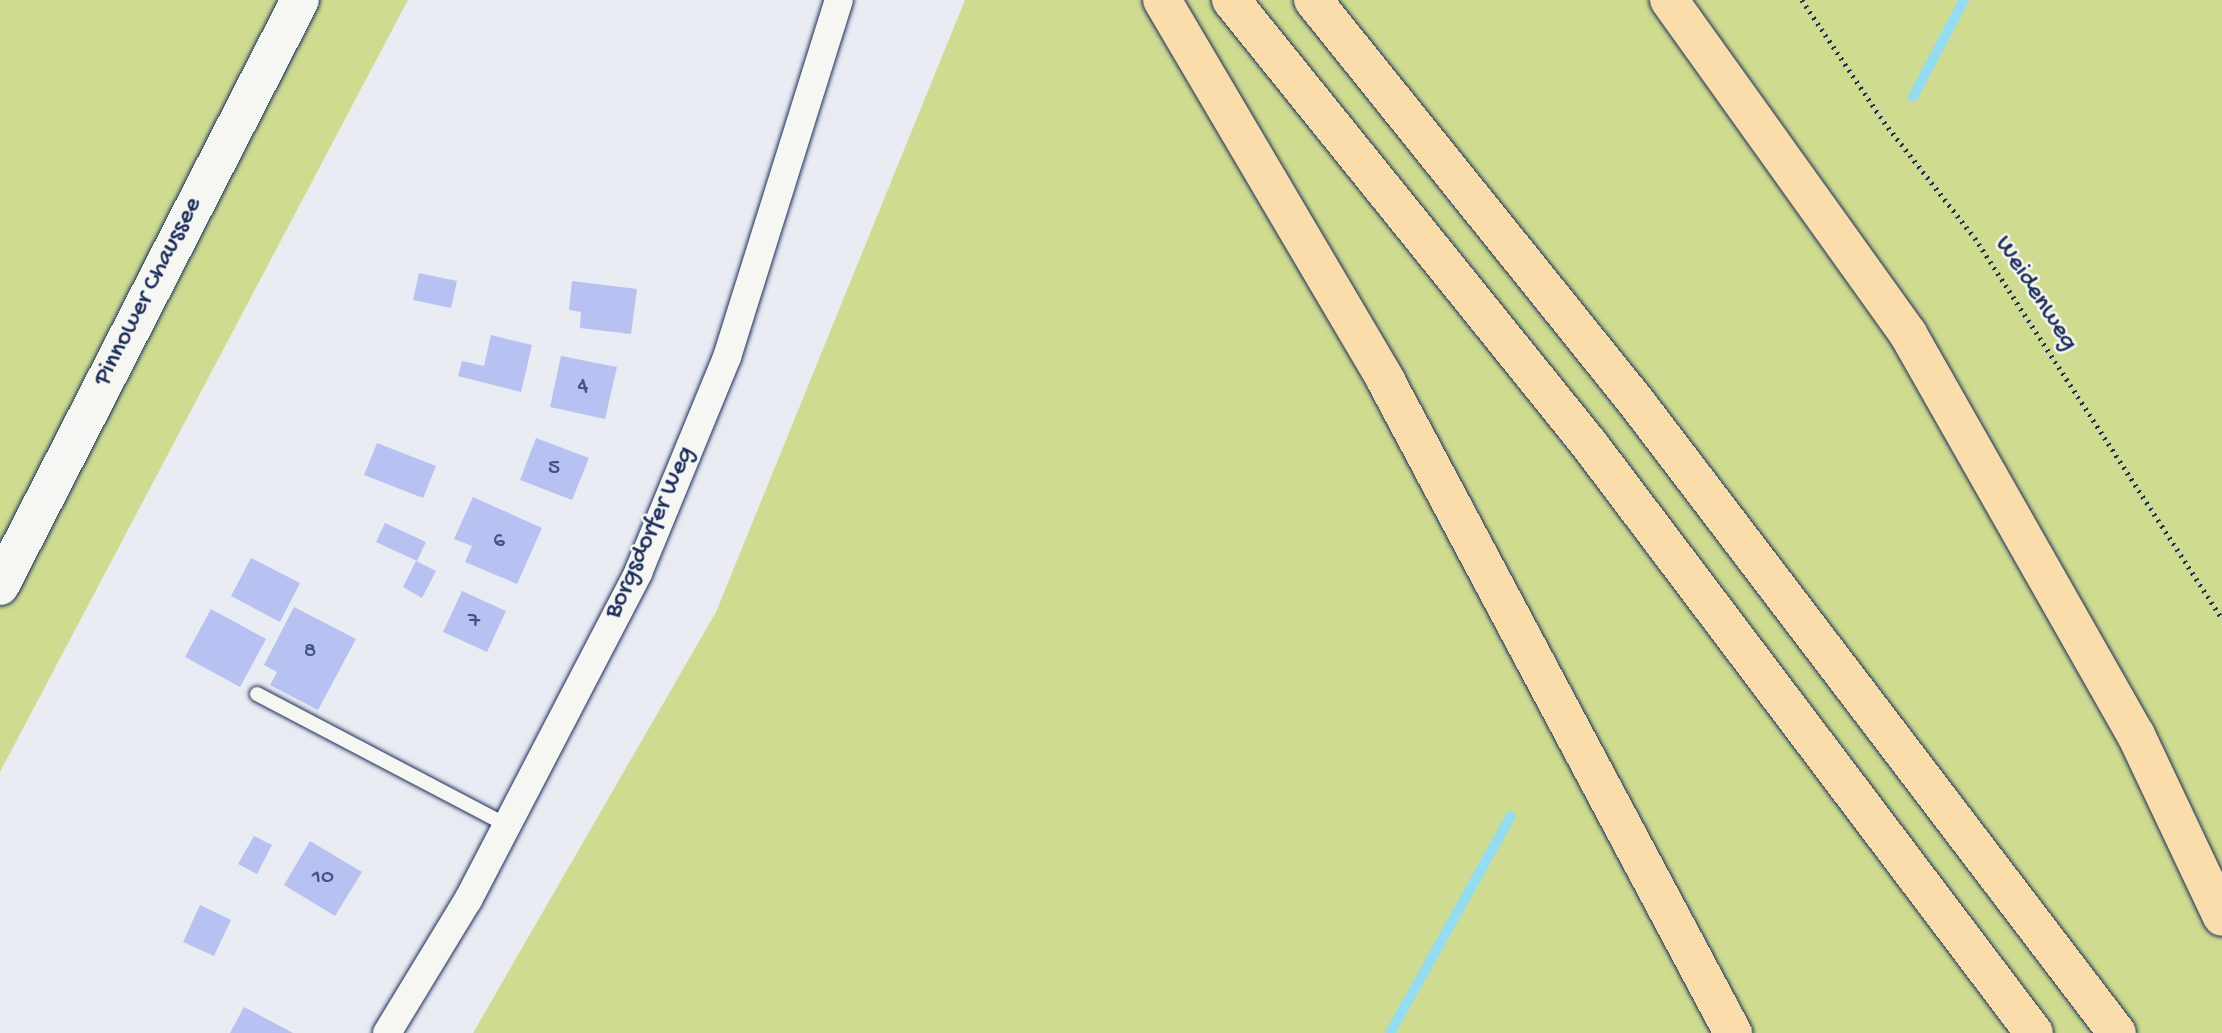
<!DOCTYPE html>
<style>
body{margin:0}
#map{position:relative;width:2222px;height:1033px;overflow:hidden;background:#e9ecf2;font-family:"Gochi Hand",sans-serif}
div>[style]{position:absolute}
.green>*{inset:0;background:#cfdc8f}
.stream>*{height:10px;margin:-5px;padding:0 5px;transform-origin:5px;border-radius:5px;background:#92ddf2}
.building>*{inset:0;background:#b7c2f3}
.path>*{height:4.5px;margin-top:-2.25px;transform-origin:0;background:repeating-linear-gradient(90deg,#1b2f5e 0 2px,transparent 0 7px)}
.roads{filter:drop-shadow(0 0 2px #1b2f5e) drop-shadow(0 0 2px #1b2f5e)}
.lane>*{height:14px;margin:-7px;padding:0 7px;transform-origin:7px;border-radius:7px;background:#f6f6f2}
.street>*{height:28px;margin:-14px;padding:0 14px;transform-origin:14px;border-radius:14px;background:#f6f6f2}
.secondary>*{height:38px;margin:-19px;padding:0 19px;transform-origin:19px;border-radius:19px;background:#f6f6f2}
.highway>*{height:38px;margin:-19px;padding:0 19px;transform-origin:19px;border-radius:19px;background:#fbddab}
span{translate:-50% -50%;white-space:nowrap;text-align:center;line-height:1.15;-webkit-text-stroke:5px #f6f6f2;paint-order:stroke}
.number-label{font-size:23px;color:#425483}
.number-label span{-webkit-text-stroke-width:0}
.street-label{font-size:26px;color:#1b2f5e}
</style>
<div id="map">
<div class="green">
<i style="clip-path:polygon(0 0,408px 0,0 772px)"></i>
<i style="clip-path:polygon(965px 0,2222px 0,2222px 1033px,473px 1033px,716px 612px)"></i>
</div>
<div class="stream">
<i style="left:1913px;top:97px;width:110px;rotate:-62.3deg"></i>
<i style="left:1390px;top:1033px;width:248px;rotate:-60.9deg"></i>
</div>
<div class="building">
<i style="clip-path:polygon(419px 273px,457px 281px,451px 308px,413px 300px)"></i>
<i style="clip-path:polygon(572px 281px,637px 289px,631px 334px,580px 328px,581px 312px,569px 310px)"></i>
<i style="clip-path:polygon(491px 335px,532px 345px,521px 392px,458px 376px,462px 361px,484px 366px)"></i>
<i style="clip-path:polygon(561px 356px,617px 367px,605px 419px,550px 407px)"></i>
<i style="clip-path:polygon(536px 438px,589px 458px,572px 500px,520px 480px)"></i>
<i style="clip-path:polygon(377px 443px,436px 466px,423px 498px,364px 475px)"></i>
<i style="clip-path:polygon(473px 497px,542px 528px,517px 584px,465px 562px,472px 546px,454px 539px)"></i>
<i style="clip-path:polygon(385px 523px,426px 542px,417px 561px,376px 542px)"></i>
<i style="clip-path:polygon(251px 558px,300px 583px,280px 622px,231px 596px)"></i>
<i style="clip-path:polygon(416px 561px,436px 571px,422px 598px,403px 587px)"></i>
<i style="clip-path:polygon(462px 591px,506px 611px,487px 652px,443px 632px)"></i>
<i style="clip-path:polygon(294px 607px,356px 639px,318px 710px,270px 685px,277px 672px,264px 665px)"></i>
<i style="clip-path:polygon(211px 609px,266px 639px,240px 687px,185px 657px)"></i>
<i style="clip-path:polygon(254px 836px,272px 845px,257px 874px,238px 864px)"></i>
<i style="clip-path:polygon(310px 841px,362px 872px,335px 916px,284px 885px)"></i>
<i style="clip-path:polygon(200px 905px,231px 920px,214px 956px,183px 942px)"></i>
<i style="clip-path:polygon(244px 1007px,293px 1033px,230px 1033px)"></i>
</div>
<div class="path">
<i style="left:1802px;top:0;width:147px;rotate:56.1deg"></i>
<i style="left:1884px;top:122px;width:147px;rotate:51.9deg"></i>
<i style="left:1975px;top:238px;width:454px;rotate:57deg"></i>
</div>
<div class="roads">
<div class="lane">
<i style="left:257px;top:694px;width:281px;rotate:27.7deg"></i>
</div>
<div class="street">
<i style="left:387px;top:1033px;width:156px;rotate:-58.7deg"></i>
<i style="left:468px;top:900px;width:369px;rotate:-62.5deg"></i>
<i style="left:638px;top:573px;width:234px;rotate:-67.6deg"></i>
<i style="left:727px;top:357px;width:374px;rotate:-72.6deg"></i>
</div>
<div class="secondary">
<i style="left:0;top:586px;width:658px;rotate:-62.89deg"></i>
</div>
<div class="highway">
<i style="left:1162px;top:0;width:442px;rotate:59.5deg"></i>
<i style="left:1386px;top:381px;width:739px;rotate:61.98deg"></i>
<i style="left:1231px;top:0;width:570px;rotate:51.12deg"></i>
<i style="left:1589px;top:444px;width:738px;rotate:52.93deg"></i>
<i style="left:1313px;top:0;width:517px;rotate:51.2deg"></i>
<i style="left:1637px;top:403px;width:792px;rotate:52.7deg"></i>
<i style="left:1669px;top:0;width:411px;rotate:54.4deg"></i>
<i style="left:1908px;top:334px;width:461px;rotate:60.4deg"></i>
<i style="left:2136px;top:735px;width:201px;rotate:64.7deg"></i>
</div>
</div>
<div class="number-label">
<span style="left:583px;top:387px">4</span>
<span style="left:554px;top:469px">5</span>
<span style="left:499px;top:542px">6</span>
<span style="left:474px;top:622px">7</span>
<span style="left:310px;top:652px">8</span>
<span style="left:323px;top:878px">10</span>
</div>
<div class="street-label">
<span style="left:149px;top:292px;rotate:-63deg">Pinnower Chaussee</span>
<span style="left:2035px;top:294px;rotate:57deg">Weidenweg</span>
<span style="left:651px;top:533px;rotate:-66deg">Borgsdorfer Weg</span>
</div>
</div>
